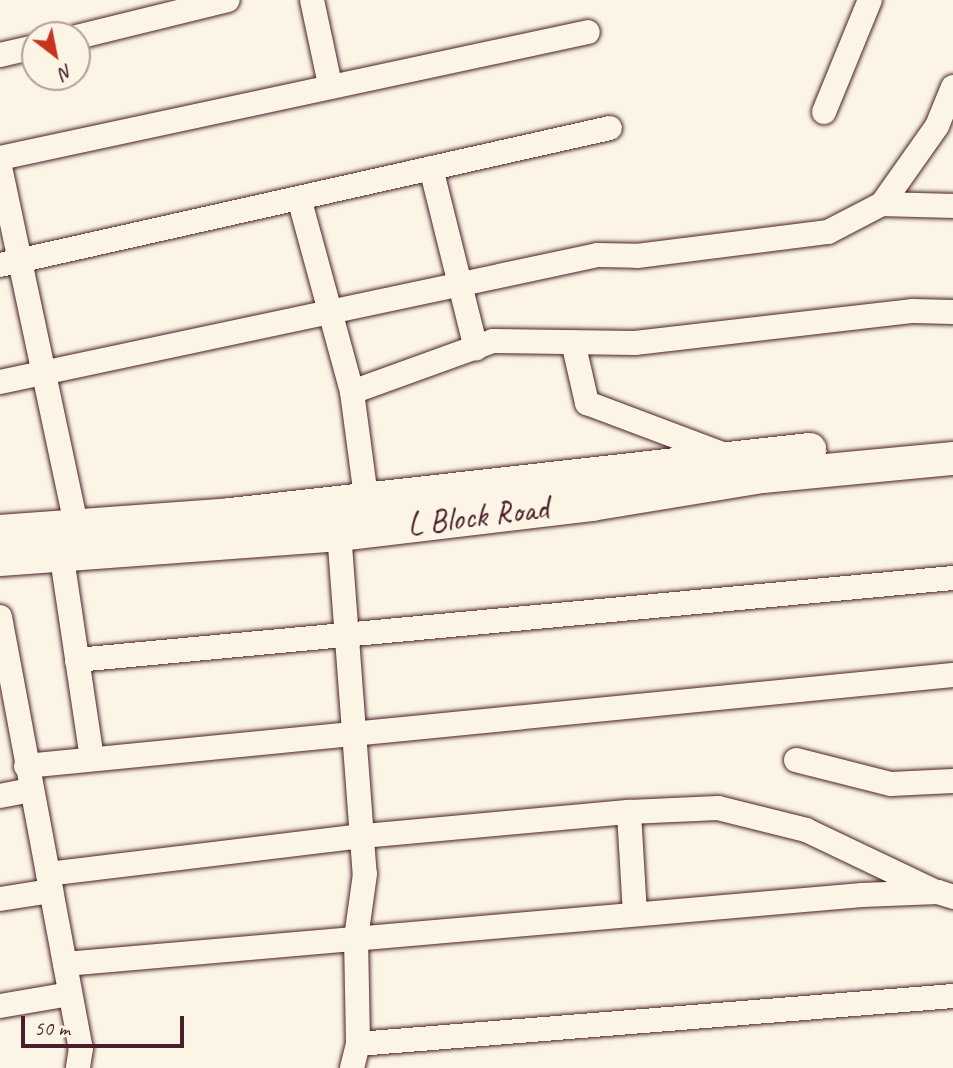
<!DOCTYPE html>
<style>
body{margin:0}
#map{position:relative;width:953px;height:1068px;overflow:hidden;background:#fcf5e5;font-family:Caveat,sans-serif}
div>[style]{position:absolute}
.roads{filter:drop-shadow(0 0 2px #4a1f2b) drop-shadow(0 0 2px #4a1f2b)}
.minor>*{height:24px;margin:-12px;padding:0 12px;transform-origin:12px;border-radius:12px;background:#fcf5e5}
.secondary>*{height:33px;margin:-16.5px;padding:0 16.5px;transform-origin:16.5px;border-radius:16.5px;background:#fcf5e5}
span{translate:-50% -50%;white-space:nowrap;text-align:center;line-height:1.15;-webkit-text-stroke:6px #fcf5e5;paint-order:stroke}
.street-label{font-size:33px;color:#4a1f2b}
.north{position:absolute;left:21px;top:21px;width:70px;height:70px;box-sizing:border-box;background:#fcf5e5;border:2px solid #b59f9b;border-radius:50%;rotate:148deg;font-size:19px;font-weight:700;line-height:28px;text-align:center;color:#4a1f2b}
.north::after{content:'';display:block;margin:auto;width:24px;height:32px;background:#c8321e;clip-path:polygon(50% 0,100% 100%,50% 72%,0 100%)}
.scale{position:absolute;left:21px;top:1016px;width:163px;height:32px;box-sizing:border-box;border:4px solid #4a1f2b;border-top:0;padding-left:9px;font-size:21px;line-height:24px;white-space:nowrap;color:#4a1f2b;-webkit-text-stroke:5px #fcf5e5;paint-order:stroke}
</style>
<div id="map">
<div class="roads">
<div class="minor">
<i style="left:312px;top:0;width:87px;rotate:78deg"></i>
<i style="left:77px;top:37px;width:155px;rotate:-13.8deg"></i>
<i style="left:0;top:55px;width:36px;rotate:-13deg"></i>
<i style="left:824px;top:112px;width:121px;rotate:-67.7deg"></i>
<i style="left:0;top:158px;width:601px;rotate:-12.09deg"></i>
<i style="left:0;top:167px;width:365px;rotate:78deg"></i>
<i style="left:431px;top:168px;width:186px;rotate:76deg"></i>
<i style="left:299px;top:198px;width:201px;rotate:74.7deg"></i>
<i style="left:352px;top:392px;width:106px;rotate:82.4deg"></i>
<i style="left:882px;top:204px;width:71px;rotate:1.6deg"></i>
<i style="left:0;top:265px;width:625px;rotate:-12.66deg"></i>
<i style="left:573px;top:342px;width:63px;rotate:77.1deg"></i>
<i style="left:587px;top:403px;width:151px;rotate:20.6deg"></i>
<i style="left:0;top:382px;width:611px;rotate:-11.99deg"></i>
<i style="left:598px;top:255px;width:39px;rotate:1deg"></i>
<i style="left:637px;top:256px;width:193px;rotate:-7.2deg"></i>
<i style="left:828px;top:232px;width:61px;rotate:-27.4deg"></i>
<i style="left:882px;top:204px;width:95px;rotate:-54.8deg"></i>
<i style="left:937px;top:126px;width:42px;rotate:-67.7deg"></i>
<i style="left:352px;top:392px;width:150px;rotate:-19.9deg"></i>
<i style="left:493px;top:341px;width:142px;rotate:0.8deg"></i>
<i style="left:635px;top:343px;width:280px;rotate:-6.6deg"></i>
<i style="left:913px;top:311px;width:40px;rotate:1.4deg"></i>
<i style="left:338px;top:519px;width:356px;rotate:85.7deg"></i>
<i style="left:365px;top:874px;width:65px;rotate:98deg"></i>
<i style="left:356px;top:938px;width:106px;rotate:88.9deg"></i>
<i style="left:358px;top:1044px;width:25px;rotate:104deg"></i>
<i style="left:59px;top:538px;width:223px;rotate:81.5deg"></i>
<i style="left:0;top:617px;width:439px;rotate:79.4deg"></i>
<i style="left:81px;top:1048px;width:20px;rotate:99deg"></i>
<i style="left:77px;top:660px;width:880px;rotate:-5.35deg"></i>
<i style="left:796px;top:760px;width:98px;rotate:14.2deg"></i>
<i style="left:891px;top:784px;width:62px;rotate:-2.8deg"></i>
<i style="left:26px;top:766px;width:931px;rotate:-5.61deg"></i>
<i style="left:0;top:796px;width:32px;rotate:-11deg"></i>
<i style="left:48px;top:874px;width:317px;rotate:-6.9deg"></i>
<i style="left:363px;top:836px;width:267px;rotate:-5.2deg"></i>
<i style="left:0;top:899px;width:52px;rotate:-8.9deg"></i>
<i style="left:635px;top:914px;width:102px;rotate:-93.4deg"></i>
<i style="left:629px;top:812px;width:89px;rotate:-2.6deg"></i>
<i style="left:718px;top:808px;width:91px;rotate:14deg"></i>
<i style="left:806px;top:830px;width:142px;rotate:25.5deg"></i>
<i style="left:65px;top:964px;width:800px;rotate:-4.95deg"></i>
<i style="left:862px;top:895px;width:76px;rotate:-2.3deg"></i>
<i style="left:938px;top:892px;width:16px;rotate:18deg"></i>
<i style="left:0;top:1006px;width:71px;rotate:-9.7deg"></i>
<i style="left:358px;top:1044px;width:597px;rotate:-4.61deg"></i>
</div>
<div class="secondary">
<i style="left:0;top:531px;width:231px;rotate:-4.2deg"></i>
<i style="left:230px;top:514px;width:583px;rotate:-6.41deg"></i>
<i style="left:0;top:559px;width:341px;rotate:-4.2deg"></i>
<i style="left:340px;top:534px;width:253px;rotate:-6.8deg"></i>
<i style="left:591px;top:504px;width:173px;rotate:-9.3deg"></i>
<i style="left:762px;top:476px;width:192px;rotate:-5.4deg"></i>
</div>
</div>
<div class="street-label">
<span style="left:478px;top:517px;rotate:-7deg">L Block Road</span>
</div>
<div class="north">N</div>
<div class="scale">50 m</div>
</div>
